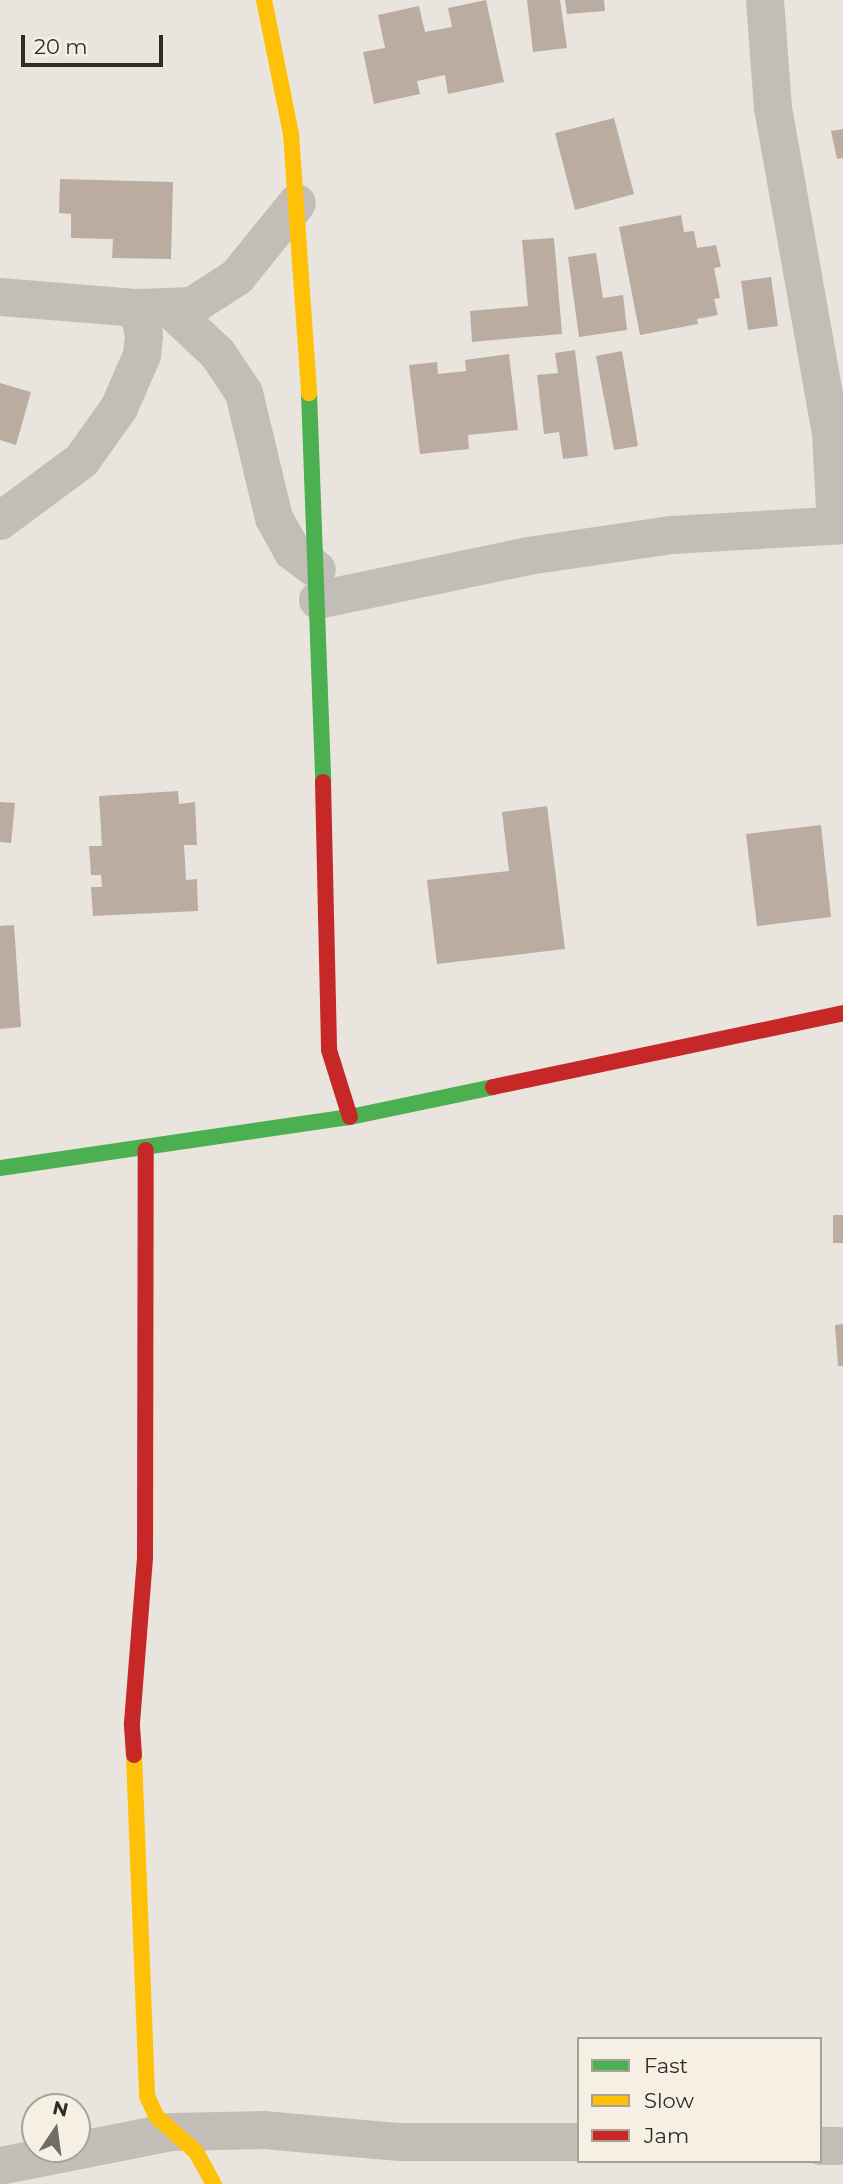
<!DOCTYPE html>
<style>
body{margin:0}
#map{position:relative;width:843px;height:2184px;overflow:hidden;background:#e9e5de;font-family:Montserrat,sans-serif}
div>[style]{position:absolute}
.building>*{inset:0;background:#bbaca2}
.street>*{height:38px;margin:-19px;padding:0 19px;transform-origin:19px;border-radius:19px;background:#c2bdb7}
.fast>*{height:16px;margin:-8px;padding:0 8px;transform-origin:8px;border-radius:8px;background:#4caf50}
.slow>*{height:16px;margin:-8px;padding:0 8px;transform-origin:8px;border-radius:8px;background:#ffc107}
.jam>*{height:16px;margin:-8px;padding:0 8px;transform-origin:8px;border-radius:8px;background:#c62828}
span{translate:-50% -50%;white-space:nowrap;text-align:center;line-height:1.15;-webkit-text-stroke:7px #f6f0e4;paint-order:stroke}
.legend{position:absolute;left:577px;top:2037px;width:245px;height:126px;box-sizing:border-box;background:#f6f0e4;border:2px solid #a7a198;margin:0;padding:9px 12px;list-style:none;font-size:21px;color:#312b26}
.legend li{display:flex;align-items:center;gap:14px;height:35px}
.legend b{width:35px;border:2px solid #a7a198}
.north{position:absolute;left:21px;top:2093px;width:70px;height:70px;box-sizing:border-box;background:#f6f0e4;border:2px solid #a7a198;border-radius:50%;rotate:13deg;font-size:19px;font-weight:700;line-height:28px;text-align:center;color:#312b26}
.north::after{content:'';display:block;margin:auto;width:24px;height:32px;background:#716c66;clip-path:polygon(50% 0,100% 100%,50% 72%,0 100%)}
.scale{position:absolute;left:21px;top:35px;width:142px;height:32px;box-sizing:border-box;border:4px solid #312b26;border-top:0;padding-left:9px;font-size:21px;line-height:24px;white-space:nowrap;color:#312b26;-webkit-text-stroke:5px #f6f0e4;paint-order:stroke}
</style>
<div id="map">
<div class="building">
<i style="clip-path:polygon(486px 0,504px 82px,448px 94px,445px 75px,417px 81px,420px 94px,374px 104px,363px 52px,385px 48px,378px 15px,419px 6px,425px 32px,452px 27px,448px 8px)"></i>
<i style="clip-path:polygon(527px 0,560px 0,567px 48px,533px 52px)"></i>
<i style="clip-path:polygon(565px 0,604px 0,605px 11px,567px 14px)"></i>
<i style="clip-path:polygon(614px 118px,634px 194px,575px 210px,555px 133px)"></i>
<i style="clip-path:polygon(843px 129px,843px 158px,837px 159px,831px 131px)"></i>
<i style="clip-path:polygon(60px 179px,173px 182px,171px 259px,112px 258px,113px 239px,71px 238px,71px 214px,59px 213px)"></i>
<i style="clip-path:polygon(681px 215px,684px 232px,694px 231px,697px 248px,716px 245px,721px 267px,714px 268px,720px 298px,714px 299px,718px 315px,697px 319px,698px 324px,640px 335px,619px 227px)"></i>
<i style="clip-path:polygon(554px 238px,562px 334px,472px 342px,470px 311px,528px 306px,522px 240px)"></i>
<i style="clip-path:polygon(596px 253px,603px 298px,623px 295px,627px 330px,579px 337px,568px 257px)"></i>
<i style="clip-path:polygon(771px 277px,778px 326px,748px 330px,741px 281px)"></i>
<i style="clip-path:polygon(575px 350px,588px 456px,563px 459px,559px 432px,544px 434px,537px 375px,558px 373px,555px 353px)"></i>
<i style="clip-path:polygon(622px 351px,638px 446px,614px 450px,596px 356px)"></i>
<i style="clip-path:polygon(509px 354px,518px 430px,468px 435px,469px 449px,420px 454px,409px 365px,437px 362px,438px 374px,466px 371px,465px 360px)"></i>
<i style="clip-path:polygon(0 383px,31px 392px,16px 445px,0 440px)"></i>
<i style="clip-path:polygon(178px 791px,179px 804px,195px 802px,197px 845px,184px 845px,186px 880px,197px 879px,198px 911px,93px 916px,91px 887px,102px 887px,101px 875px,91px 875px,89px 846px,102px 846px,99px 796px)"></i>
<i style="clip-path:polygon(0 802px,15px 803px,11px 843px,0 842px)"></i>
<i style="clip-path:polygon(547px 806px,565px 949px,437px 964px,427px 880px,509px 871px,502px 812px)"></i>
<i style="clip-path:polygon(821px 825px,831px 917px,757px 926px,746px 834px)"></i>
<i style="clip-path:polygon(14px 925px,21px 1027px,0 1029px,0 926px)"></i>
<i style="clip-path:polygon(833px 1215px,843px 1215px,843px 1243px,833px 1243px)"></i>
<i style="clip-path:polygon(843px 1324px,843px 1366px,838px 1366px,835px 1325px)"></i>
</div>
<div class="street">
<i style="left:765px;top:0;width:108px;rotate:85.8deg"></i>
<i style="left:773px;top:108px;width:331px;rotate:79.9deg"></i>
<i style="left:831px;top:434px;width:91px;rotate:86.9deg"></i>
<i style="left:0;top:297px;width:138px;rotate:4.6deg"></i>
<i style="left:138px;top:308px;width:54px;rotate:-2.1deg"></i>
<i style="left:192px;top:306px;width:54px;rotate:-32.8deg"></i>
<i style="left:237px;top:277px;width:95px;rotate:-51deg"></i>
<i style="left:168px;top:307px;width:69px;rotate:43.2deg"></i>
<i style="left:218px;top:354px;width:47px;rotate:56.3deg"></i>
<i style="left:244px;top:393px;width:129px;rotate:76.5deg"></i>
<i style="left:274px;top:518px;width:38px;rotate:61deg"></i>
<i style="left:292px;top:551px;width:31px;rotate:37deg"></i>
<i style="left:0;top:521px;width:102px;rotate:-36.6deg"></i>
<i style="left:82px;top:460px;width:64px;rotate:-54.6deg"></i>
<i style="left:119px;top:408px;width:58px;rotate:-66.5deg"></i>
<i style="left:142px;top:355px;width:20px;rotate:-84deg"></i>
<i style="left:144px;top:335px;width:28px;rotate:-103deg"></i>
<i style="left:318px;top:600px;width:215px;rotate:-11.8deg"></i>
<i style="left:528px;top:556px;width:146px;rotate:-8.3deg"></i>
<i style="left:672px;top:535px;width:171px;rotate:-3.3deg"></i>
<i style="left:820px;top:2146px;width:19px"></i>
<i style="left:0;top:2166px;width:174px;rotate:-11.2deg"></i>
<i style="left:171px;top:2132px;width:93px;rotate:-1.2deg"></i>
<i style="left:264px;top:2130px;width:136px;rotate:5.1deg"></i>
<i style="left:399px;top:2142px;width:180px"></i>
</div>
<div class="fast">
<i style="left:309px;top:393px;width:389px;rotate:87.9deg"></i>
<i style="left:0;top:1168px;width:354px;rotate:-8.3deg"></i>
<i style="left:350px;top:1117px;width:146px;rotate:-11.8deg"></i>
</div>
<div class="slow">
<i style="left:264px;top:0;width:137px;rotate:78.6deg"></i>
<i style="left:291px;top:134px;width:260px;rotate:86deg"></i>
<i style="left:134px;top:1755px;width:341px;rotate:87.8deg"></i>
<i style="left:147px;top:2096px;width:23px;rotate:65deg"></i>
<i style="left:157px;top:2117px;width:52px;rotate:41.9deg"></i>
<i style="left:196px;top:2152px;width:37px;rotate:61deg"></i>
</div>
<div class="jam">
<i style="left:323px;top:782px;width:268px;rotate:88.7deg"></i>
<i style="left:329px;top:1050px;width:70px;rotate:72.6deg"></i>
<i style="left:493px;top:1087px;width:358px;rotate:-11.9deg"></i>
<i style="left:134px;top:1755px;width:32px;rotate:-94deg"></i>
<i style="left:132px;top:1723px;width:167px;rotate:-85.5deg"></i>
<i style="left:145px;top:1557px;width:407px;rotate:-89.9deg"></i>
</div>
<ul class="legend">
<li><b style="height:9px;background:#4caf50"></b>Fast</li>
<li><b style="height:9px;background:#ffc107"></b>Slow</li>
<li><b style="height:9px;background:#c62828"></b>Jam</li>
</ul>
<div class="north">N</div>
<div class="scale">20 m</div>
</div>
